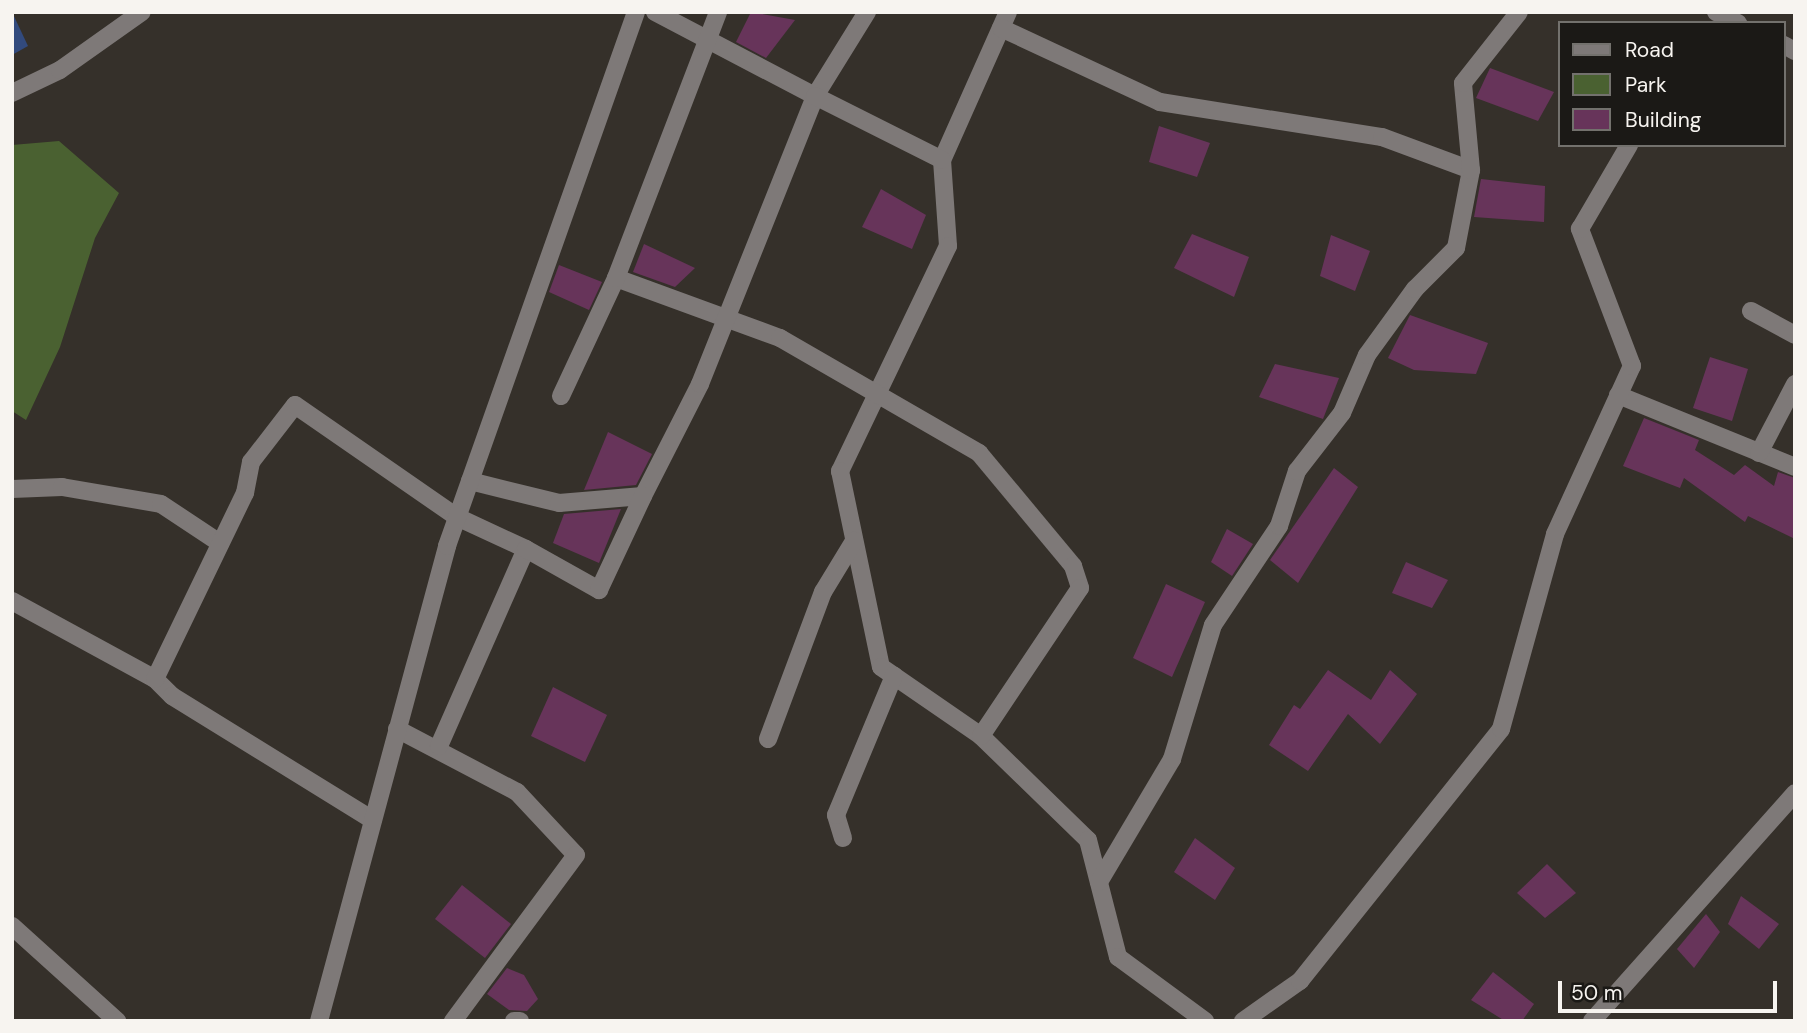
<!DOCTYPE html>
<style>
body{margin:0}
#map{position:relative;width:1807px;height:1033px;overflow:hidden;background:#35302a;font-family:"DM Sans",sans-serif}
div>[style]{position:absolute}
.green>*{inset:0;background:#4a6131}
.water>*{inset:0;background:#324a7d}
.building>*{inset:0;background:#67345a}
.minor>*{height:18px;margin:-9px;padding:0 9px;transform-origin:9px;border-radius:9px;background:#7e7978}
span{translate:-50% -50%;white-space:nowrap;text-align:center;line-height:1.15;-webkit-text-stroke:5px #1b1916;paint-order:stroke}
.frame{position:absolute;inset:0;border:14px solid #f7f4f0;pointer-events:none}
.legend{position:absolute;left:1558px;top:21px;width:228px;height:126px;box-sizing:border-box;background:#1b1916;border:2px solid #73716d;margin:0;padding:9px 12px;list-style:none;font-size:21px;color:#f7f4f0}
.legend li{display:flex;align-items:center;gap:14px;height:35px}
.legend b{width:35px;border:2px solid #73716d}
.scale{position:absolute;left:1558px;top:981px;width:219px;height:32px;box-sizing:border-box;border:4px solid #f7f4f0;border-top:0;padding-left:9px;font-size:21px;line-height:24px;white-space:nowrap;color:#f7f4f0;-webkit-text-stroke:5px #1b1916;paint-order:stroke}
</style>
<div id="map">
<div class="green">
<i style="clip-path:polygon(59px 141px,119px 193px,95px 238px,60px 347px,26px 420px,12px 411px,12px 145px)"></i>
</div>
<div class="water">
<i style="clip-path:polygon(12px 12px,28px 46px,12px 55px)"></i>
</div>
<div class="building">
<i style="clip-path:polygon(751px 12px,795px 20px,766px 58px,736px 42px)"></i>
<i style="clip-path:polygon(1490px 68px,1554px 92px,1538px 121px,1476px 98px)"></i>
<i style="clip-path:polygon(1159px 126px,1210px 143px,1197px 177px,1149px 162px)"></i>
<i style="clip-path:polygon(1481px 179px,1545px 186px,1544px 222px,1474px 217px)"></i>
<i style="clip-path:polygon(881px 189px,926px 215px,912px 249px,862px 227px)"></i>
<i style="clip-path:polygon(1192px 234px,1249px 257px,1234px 297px,1174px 268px)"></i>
<i style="clip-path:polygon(1331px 235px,1370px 251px,1355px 291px,1320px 276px)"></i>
<i style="clip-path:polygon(644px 244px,695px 268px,675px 287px,633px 272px)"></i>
<i style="clip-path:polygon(559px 265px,602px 282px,589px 310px,549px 292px)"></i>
<i style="clip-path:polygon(1410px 315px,1488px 343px,1476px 374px,1414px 370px,1388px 358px)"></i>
<i style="clip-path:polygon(1710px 357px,1748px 369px,1732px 421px,1693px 408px)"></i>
<i style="clip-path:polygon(1275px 364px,1339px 378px,1323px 419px,1259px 397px)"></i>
<i style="clip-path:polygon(1644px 418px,1699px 440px,1695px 450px,1734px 475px,1745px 465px,1774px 486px,1778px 472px,1795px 478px,1795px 539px,1748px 516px,1745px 522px,1684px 478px,1680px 488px,1623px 466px)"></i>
<i style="clip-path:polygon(608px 432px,652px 454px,636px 485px,584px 490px)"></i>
<i style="clip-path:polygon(1334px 468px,1358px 487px,1298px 583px,1270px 560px)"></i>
<i style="clip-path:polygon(621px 509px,599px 563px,553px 543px,564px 514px)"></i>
<i style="clip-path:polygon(1227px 529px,1253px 544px,1232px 576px,1211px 562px)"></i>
<i style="clip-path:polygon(1406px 562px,1448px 580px,1432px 608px,1392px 593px)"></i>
<i style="clip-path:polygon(1166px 584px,1205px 602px,1172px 677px,1133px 658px)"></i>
<i style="clip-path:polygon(1328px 670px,1371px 700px,1390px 670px,1417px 694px,1380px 744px,1348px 714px,1308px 771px,1269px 745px,1294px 705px,1300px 709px)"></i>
<i style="clip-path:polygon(553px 687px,607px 715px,585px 762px,531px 736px)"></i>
<i style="clip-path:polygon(1195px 838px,1235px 868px,1215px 900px,1174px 872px)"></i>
<i style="clip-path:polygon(1547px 864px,1576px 893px,1545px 918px,1517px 893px)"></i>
<i style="clip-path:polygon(462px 885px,511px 924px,485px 958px,435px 919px)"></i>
<i style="clip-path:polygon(1741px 896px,1779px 924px,1759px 949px,1728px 924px)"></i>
<i style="clip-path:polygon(1706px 914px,1720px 932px,1694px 968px,1677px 949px)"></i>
<i style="clip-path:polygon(507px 968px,524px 975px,538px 999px,527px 1011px,509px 1010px,487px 994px)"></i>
<i style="clip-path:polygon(1493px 972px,1534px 1004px,1522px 1021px,1505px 1021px,1471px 1000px)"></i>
</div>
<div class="minor">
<i style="left:655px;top:12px;width:181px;rotate:27.7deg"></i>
<i style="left:815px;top:96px;width:99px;rotate:-58.2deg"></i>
<i style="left:1008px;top:12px;width:162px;rotate:114deg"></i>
<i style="left:942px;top:160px;width:86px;rotate:86deg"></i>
<i style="left:948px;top:246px;width:250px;rotate:115.6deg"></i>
<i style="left:840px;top:471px;width:200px;rotate:78.2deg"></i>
<i style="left:881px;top:667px;width:121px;rotate:34.6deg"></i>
<i style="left:981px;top:736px;width:149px;rotate:44.2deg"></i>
<i style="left:1088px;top:840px;width:121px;rotate:75.6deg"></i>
<i style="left:1118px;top:957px;width:108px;rotate:36.3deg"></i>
<i style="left:1716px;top:12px;width:25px;rotate:27deg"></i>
<i style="left:1001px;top:28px;width:175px;rotate:25deg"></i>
<i style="left:1160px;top:102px;width:225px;rotate:9deg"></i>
<i style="left:1382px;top:137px;width:95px;rotate:20.3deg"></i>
<i style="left:1784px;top:45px;width:13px;rotate:29deg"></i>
<i style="left:12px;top:93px;width:53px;rotate:-25.6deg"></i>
<i style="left:60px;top:70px;width:100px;rotate:-35.3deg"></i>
<i style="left:616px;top:278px;width:175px;rotate:20.1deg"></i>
<i style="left:780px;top:338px;width:230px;rotate:30deg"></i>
<i style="left:979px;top:453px;width:147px;rotate:50.2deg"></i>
<i style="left:1073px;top:566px;width:23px;rotate:72deg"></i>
<i style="left:1080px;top:588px;width:178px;rotate:123.8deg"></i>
<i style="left:1751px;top:311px;width:50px;rotate:28.6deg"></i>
<i style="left:1618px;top:395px;width:191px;rotate:22.1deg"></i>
<i style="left:561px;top:396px;width:130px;rotate:-65deg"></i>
<i style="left:616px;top:278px;width:285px;rotate:-69deg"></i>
<i style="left:1759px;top:453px;width:78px;rotate:-62.4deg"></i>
<i style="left:470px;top:481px;width:92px;rotate:13.9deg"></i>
<i style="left:559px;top:503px;width:84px;rotate:-4.8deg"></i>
<i style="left:643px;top:496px;width:126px;rotate:-63deg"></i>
<i style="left:700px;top:384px;width:310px;rotate:-68.2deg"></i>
<i style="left:815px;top:96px;width:142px;rotate:26.7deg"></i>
<i style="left:12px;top:489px;width:50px;rotate:-2.3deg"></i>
<i style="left:62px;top:487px;width:100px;rotate:9.7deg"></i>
<i style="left:161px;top:504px;width:71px;rotate:33.5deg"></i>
<i style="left:12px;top:601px;width:163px;rotate:28.6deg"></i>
<i style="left:155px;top:679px;width:24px;rotate:45deg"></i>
<i style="left:172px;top:696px;width:236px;rotate:31.7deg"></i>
<i style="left:155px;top:679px;width:207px;rotate:-64.2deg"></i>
<i style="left:245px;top:493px;width:32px;rotate:-79deg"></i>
<i style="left:251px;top:462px;width:72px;rotate:-52.3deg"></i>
<i style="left:295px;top:405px;width:197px;rotate:34.7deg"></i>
<i style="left:457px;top:517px;width:76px;rotate:24.9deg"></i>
<i style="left:397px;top:729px;width:136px;rotate:27.7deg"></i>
<i style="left:517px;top:792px;width:86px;rotate:46.9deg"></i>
<i style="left:576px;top:855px;width:207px;rotate:126.5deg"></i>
<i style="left:768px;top:739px;width:157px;rotate:-69.5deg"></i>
<i style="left:823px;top:592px;width:60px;rotate:-58.7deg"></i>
<i style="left:439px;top:746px;width:215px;rotate:-66.2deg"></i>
<i style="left:526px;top:549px;width:84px;rotate:29.3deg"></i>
<i style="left:599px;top:590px;width:104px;rotate:-64.9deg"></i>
<i style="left:843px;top:838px;width:24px;rotate:-107deg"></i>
<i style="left:836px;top:815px;width:151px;rotate:-67.4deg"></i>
<i style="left:1099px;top:882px;width:143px;rotate:-59.3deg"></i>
<i style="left:1172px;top:759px;width:140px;rotate:-73deg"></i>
<i style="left:1213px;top:625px;width:119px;rotate:-56.3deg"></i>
<i style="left:1279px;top:526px;width:58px;rotate:-71.9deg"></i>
<i style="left:1297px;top:471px;width:73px;rotate:-52.2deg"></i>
<i style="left:1342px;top:413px;width:63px;rotate:-66.7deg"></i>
<i style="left:1367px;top:355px;width:82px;rotate:-54deg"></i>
<i style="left:1415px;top:289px;width:58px;rotate:-45deg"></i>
<i style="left:1456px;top:248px;width:79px;rotate:-79.1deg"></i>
<i style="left:1471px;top:170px;width:87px;rotate:-95.3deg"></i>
<i style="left:1463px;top:83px;width:90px;rotate:-51.7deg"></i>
<i style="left:12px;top:926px;width:142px;rotate:42.1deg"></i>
<i style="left:319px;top:1021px;width:492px;rotate:-74.9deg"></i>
<i style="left:447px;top:546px;width:566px;rotate:-70.51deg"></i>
<i style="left:514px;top:1021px;width:6px"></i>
<i style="left:1243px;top:1021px;width:70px;rotate:-35.1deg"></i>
<i style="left:1300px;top:981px;width:322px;rotate:-51.4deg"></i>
<i style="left:1501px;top:729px;width:202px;rotate:-74.5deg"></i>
<i style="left:1555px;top:534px;width:185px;rotate:-65.4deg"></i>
<i style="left:1632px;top:366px;width:147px;rotate:-110.8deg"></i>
<i style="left:1580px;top:229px;width:97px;rotate:-59.7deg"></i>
<i style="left:1592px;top:1021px;width:305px;rotate:-48.3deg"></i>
</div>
<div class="frame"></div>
<ul class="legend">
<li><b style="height:9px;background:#7e7978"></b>Road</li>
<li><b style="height:19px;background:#4a6131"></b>Park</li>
<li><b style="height:19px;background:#67345a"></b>Building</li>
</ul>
<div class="scale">50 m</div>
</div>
